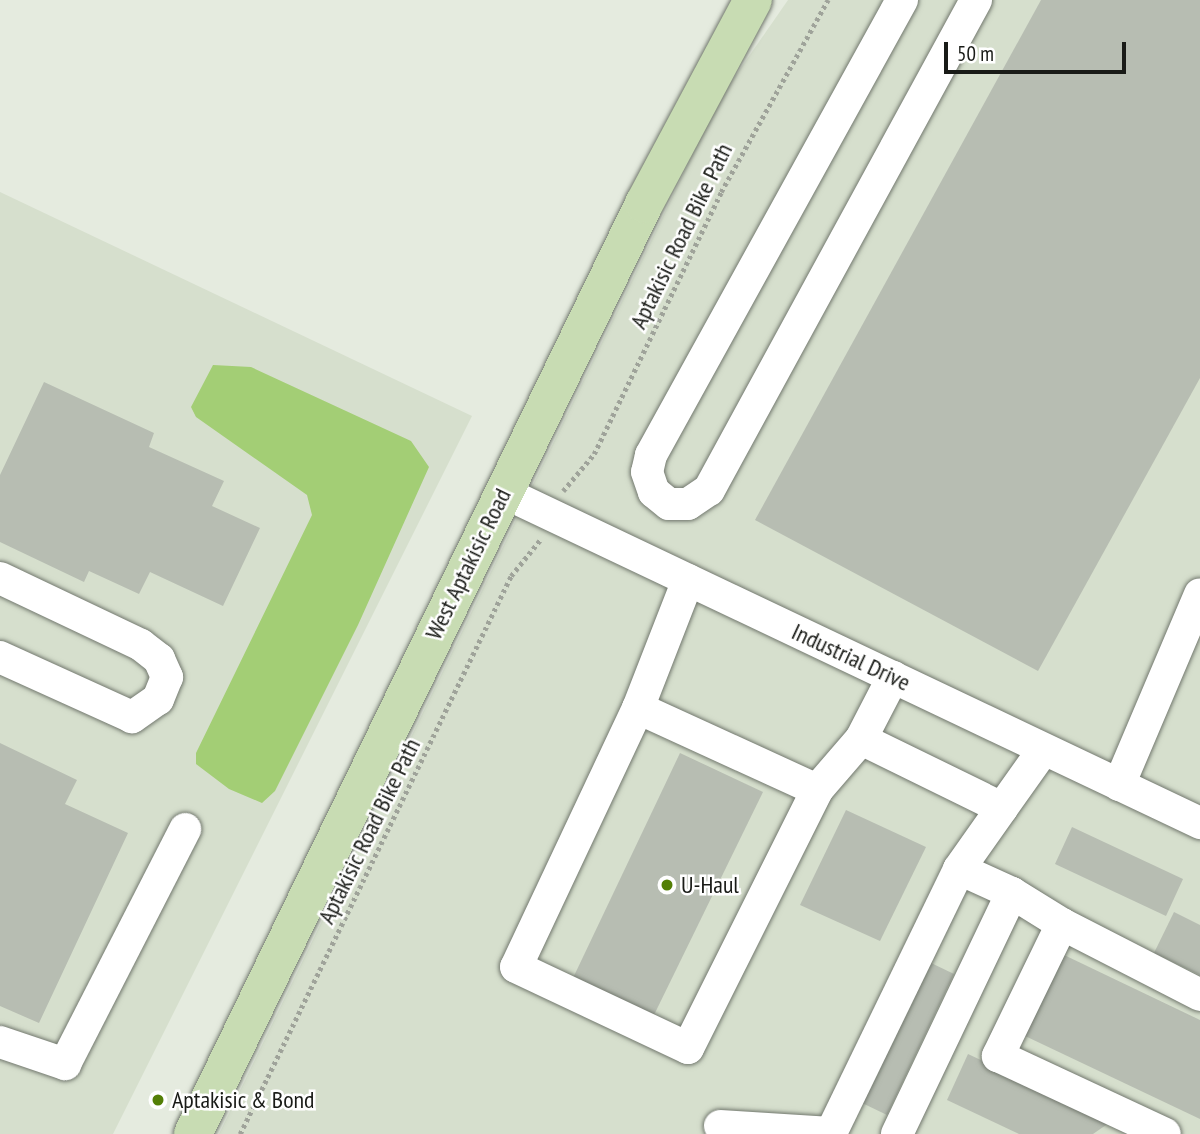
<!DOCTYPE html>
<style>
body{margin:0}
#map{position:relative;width:1200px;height:1134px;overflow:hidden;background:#e5ebdf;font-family:"PT Sans Narrow",sans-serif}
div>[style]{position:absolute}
.built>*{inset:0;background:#d6dfcd}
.water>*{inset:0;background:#a3ce75}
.building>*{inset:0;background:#b7bdb2}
.path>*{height:4.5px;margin-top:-2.25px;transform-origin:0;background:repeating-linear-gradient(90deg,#9fa39a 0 3.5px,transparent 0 7px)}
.roads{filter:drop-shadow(0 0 2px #72786e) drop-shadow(0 0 2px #72786e)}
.minor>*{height:32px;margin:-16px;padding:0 16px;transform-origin:16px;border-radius:16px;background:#fff}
.major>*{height:38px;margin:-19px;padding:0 19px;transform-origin:19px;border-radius:19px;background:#c8dcb3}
.dots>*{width:19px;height:19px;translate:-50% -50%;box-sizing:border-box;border:4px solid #fff;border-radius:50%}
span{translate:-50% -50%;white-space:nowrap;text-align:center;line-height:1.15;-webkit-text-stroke:5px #fff;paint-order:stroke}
.street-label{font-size:24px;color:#191b17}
.poi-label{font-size:24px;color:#191b17}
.left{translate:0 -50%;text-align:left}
.scale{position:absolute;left:944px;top:42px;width:182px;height:32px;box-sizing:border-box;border:4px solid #191b17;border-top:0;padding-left:9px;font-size:21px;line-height:24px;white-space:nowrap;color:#191b17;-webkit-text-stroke:5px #fff;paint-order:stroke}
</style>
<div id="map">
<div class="built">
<i style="clip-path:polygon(788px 0,1200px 0,1200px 1134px,219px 1134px,720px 98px)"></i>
<i style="clip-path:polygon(0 192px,472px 416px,113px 1134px,0 1134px)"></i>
</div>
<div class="water">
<i style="clip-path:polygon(213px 365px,251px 367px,411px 441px,429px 467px,358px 625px,275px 791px,262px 803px,229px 789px,196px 764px,196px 753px,312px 515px,307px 495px,196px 417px,191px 407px)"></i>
</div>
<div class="building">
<i style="clip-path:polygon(1041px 0,1200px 0,1200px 378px,1038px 671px,755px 520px)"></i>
<i style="clip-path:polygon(44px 382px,154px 433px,149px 447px,224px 481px,212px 506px,260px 528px,223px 606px,150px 572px,139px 594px,89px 571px,84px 582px,0 542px,0 475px)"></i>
<i style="clip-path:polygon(0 743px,77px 780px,65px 804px,128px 833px,39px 1023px,0 1006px)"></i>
<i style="clip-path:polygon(680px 753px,763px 792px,653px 1017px,573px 978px)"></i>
<i style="clip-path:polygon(846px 810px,926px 847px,880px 941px,800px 905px)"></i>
<i style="clip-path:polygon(1072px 827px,1183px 879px,1166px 916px,1055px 864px)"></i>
<i style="clip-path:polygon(1174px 912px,1200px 925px,1200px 975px,1154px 953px)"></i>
<i style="clip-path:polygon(1062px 954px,1200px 1020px,1200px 1119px,1023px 1035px)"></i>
<i style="clip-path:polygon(927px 961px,954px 974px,887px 1115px,860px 1102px)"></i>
<i style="clip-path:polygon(968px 1054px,1108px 1120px,1106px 1125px,1093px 1134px,1019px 1134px,947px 1100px)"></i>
</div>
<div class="path">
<i style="left:563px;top:491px;width:48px;rotate:-50deg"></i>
<i style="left:594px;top:454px;width:291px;rotate:-64.1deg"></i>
<i style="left:721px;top:192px;width:220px;rotate:-60.9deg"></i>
<i style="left:240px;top:1134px;width:620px;rotate:-64.1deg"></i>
<i style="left:511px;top:576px;width:46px;rotate:-51.1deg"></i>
</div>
<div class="roads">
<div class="minor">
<i style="left:902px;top:0;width:520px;rotate:118.88deg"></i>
<i style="left:651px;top:455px;width:17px;rotate:103deg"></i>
<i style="left:647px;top:472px;width:21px;rotate:71deg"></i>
<i style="left:654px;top:492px;width:19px;rotate:39deg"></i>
<i style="left:669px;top:504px;width:19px"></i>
<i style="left:688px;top:504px;width:25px;rotate:-34deg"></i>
<i style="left:709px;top:490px;width:558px;rotate:-61.41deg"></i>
<i style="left:503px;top:492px;width:772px;rotate:25.4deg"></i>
<i style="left:0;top:578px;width:156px;rotate:25.4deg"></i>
<i style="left:141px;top:645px;width:23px;rotate:38deg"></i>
<i style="left:159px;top:659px;width:20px;rotate:66deg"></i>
<i style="left:167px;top:677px;width:24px;rotate:112deg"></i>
<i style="left:158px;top:699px;width:32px;rotate:145deg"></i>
<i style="left:132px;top:717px;width:145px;rotate:-155.6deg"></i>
<i style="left:688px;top:580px;width:137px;rotate:111.3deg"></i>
<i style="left:638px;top:708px;width:197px;rotate:24.6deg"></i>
<i style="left:817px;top:790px;width:67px;rotate:-49.2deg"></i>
<i style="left:861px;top:739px;width:70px;rotate:-62.7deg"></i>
<i style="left:638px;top:708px;width:286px;rotate:115.2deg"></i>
<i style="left:516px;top:967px;width:190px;rotate:25.2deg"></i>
<i style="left:688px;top:1048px;width:288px;rotate:-63.4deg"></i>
<i style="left:861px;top:739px;width:157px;rotate:26.1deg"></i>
<i style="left:1002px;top:808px;width:72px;rotate:-54.6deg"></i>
<i style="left:1119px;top:785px;width:207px;rotate:-67deg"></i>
<i style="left:1012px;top:893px;width:59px;rotate:31.8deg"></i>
<i style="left:1062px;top:924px;width:147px;rotate:115.9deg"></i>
<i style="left:998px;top:1056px;width:184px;rotate:25deg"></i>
<i style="left:1062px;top:924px;width:155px;rotate:27.2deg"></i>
<i style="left:0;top:1042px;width:69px;rotate:18.7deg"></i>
<i style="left:65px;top:1064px;width:264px;rotate:-62.9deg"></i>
<i style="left:720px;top:1126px;width:111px;rotate:3.6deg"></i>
<i style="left:831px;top:1133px;width:293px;rotate:-64.1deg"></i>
<i style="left:959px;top:869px;width:75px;rotate:-54.8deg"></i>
<i style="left:897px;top:1134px;width:267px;rotate:-64.5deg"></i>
<i style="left:1012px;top:893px;width:58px;rotate:-155.6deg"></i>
</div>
<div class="major">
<i style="left:193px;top:1134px;width:1034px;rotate:-64.13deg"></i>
<i style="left:644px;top:204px;width:231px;rotate:-61.9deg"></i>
</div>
</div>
<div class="dots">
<i style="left:667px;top:885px;background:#537f06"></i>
<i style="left:158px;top:1100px;background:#537f06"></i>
</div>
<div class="street-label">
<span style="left:681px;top:236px;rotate:-64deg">Aptakisic Road Bike Path</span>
<span style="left:468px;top:564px;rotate:-64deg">West Aptakisic Road</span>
<span style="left:851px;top:657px;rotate:25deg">Industrial Drive</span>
<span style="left:369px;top:831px;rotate:-64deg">Aptakisic Road Bike Path</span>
</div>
<div class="poi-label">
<span class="left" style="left:681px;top:885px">U-Haul</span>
<span class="left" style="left:172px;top:1100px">Aptakisic &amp; Bond</span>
</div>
<div class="scale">50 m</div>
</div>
